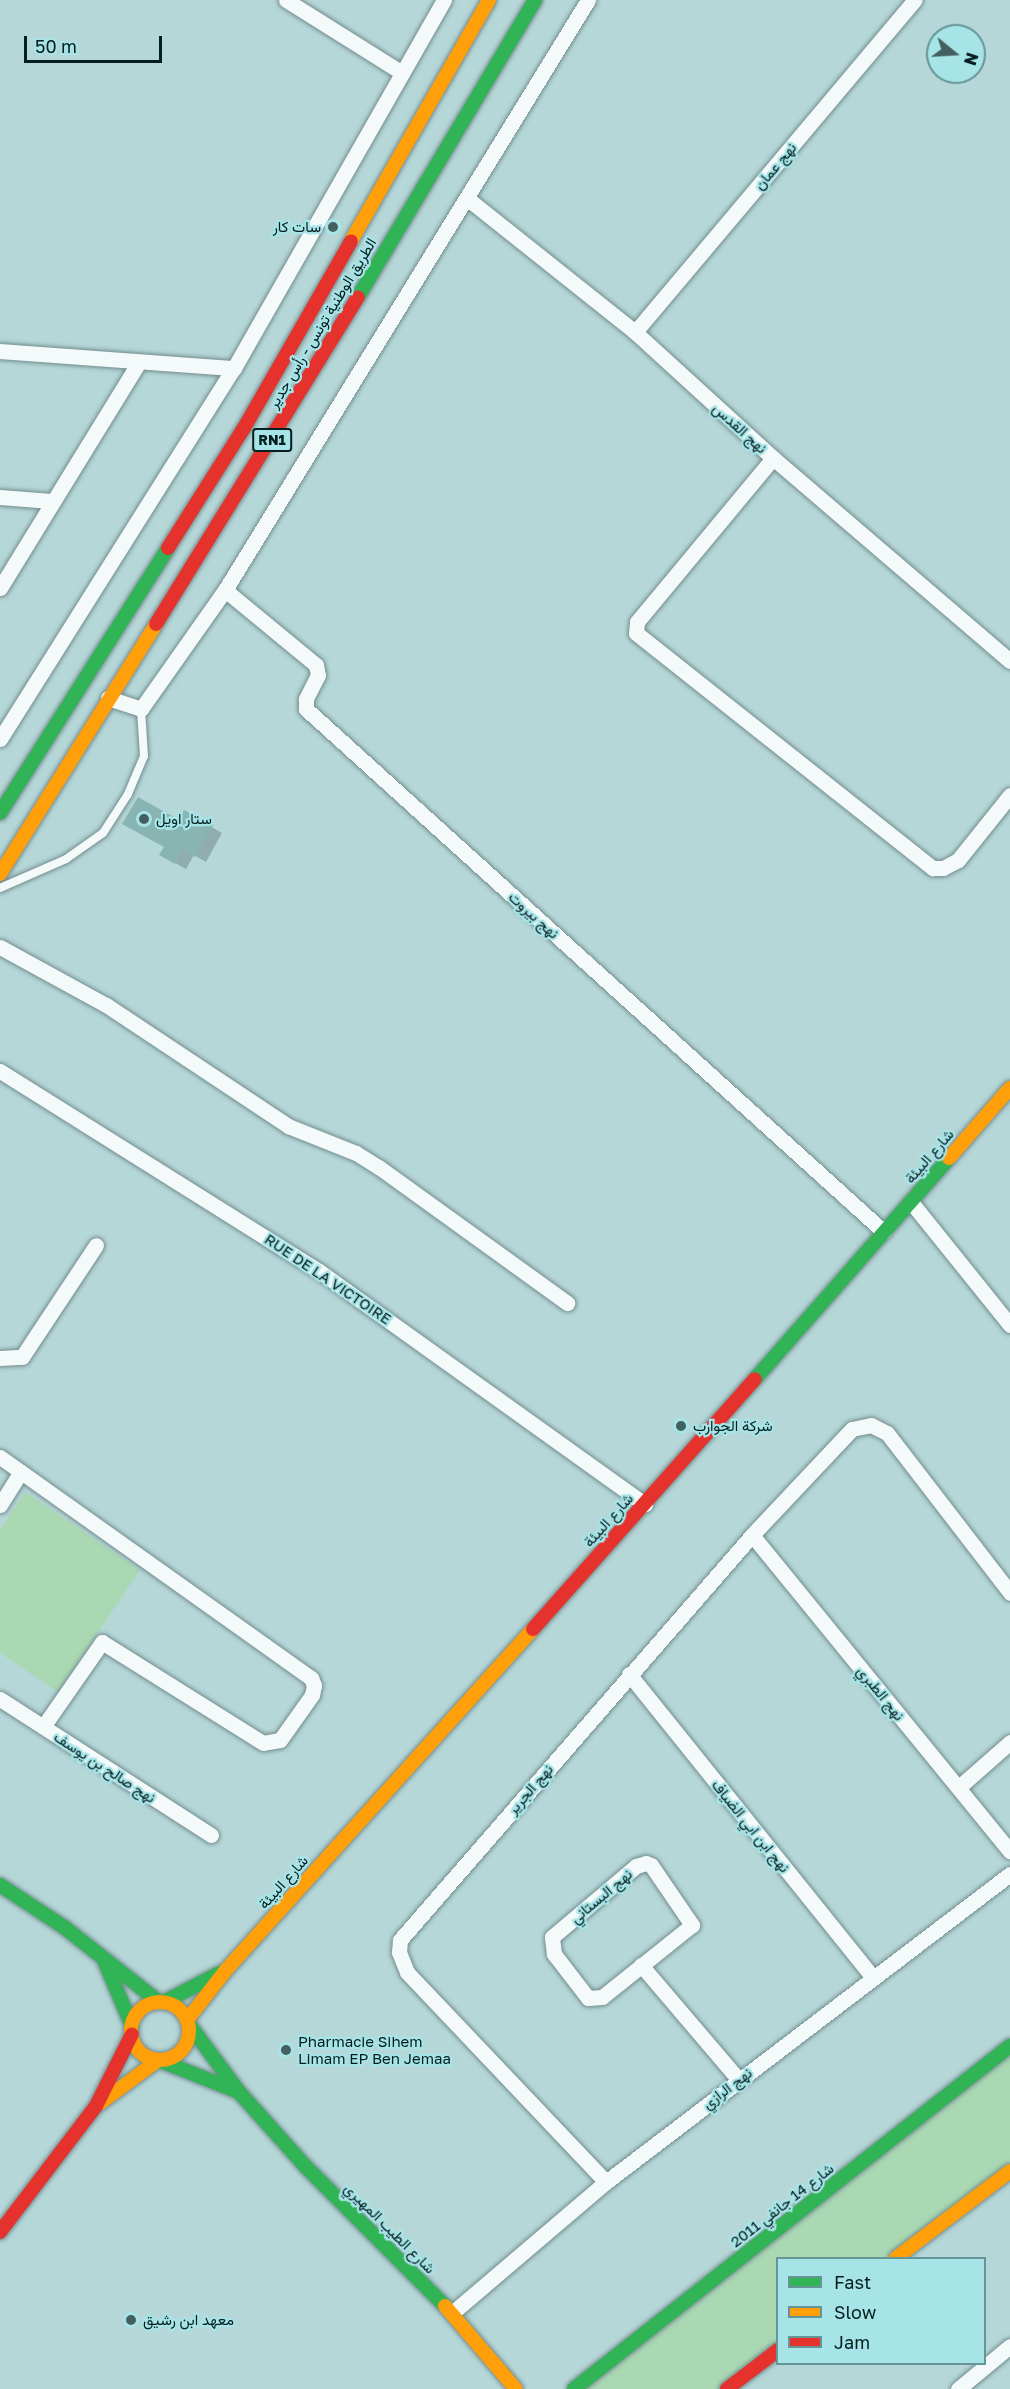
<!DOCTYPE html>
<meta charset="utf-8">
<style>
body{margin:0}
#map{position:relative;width:1010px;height:2389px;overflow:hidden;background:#b6d7d8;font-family:"Golos Text",Vazirmatn,sans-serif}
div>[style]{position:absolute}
.green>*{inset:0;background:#aad8b3}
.shadow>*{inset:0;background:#0003}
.building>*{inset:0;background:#88b5b1}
.roads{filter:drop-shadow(0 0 2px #738d8f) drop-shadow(0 0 2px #738d8f)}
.lane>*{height:8px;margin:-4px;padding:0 4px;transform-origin:4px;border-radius:4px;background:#f4f9f9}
.street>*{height:15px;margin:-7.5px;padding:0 7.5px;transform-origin:7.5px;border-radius:7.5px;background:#f4f9f9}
.fast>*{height:14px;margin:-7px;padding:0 7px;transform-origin:7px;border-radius:7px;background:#30b455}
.slow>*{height:14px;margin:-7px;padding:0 7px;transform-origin:7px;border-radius:7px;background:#ff9f0a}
.slow>.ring{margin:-7px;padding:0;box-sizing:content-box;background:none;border:14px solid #ff9f0a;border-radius:50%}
.jam>*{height:14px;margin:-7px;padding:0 7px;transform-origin:7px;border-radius:7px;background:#e5322d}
.dots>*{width:16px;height:16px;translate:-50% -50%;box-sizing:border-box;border:3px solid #a7e4e7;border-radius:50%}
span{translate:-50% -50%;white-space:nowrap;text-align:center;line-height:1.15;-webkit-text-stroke:4.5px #a7e4e7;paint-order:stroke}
.shield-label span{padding:2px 4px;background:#a7e4e7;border:2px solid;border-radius:4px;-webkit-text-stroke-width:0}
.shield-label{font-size:14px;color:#051e20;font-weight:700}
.street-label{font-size:15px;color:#051e20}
.poi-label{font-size:15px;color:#051e20}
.right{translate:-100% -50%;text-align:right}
.left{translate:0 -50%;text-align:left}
.legend{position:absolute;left:776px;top:2257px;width:210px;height:108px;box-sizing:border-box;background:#a7e4e7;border:2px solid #669597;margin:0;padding:8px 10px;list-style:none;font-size:18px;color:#051e20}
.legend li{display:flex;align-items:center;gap:12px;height:30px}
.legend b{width:30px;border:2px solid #669597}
.north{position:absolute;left:926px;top:24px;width:60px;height:60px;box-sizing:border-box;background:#a7e4e7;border:2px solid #669597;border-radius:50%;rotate:108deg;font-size:16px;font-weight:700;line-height:24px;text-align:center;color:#051e20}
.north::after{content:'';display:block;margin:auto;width:21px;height:27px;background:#435f60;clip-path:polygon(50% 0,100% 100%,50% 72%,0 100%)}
.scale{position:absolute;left:24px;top:36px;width:138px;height:27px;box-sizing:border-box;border:3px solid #051e20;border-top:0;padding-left:8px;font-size:18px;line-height:21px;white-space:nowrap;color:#051e20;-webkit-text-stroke:4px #a7e4e7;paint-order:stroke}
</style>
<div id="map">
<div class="green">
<i style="clip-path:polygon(25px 1492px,140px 1570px,58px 1692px,0 1653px,0 1530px)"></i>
<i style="clip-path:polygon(1010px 2055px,1010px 2167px,893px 2258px,778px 2258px,777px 2348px,725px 2389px,573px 2389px)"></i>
</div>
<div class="shadow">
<i style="clip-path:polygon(185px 812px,222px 833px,206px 862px,194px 855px,186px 869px,161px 855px)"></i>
</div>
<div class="building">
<i style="clip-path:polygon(138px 797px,179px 820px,184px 810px,213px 825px,195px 857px,183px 850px,175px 864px,159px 855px,164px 847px,122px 824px)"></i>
</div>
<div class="roads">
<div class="lane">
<i style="left:0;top:888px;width:72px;rotate:-23.7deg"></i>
<i style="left:66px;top:859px;width:45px;rotate:-35.1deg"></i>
<i style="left:103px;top:833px;width:46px;rotate:-57.3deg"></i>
<i style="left:128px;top:794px;width:41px;rotate:-67.2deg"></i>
<i style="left:144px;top:756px;width:47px;rotate:-93.7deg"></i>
</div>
<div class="street">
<i style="left:286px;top:0;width:136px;rotate:32.1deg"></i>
<i style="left:468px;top:199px;width:213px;rotate:38.5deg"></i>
<i style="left:635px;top:332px;width:187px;rotate:42.4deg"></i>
<i style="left:773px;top:458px;width:312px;rotate:40.6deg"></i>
<i style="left:635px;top:332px;width:434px;rotate:-49.9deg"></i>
<i style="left:0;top:351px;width:235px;rotate:4.2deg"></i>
<i style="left:773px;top:458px;width:213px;rotate:129.7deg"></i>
<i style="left:637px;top:622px;width:11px;rotate:95deg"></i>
<i style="left:636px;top:633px;width:379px;rotate:38.4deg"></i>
<i style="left:933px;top:868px;width:10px"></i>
<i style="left:943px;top:868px;width:17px;rotate:-28deg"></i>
<i style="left:958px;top:860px;width:83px;rotate:-51.3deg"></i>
<i style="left:0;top:497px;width:51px;rotate:4.5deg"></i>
<i style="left:0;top:588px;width:265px;rotate:-58.4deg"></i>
<i style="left:225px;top:590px;width:118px;rotate:39.5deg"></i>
<i style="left:316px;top:665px;width:10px;rotate:79deg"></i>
<i style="left:318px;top:675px;width:27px;rotate:117deg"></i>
<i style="left:306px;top:699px;width:10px;rotate:90deg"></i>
<i style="left:306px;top:709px;width:779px;rotate:42.14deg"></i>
<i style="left:108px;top:698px;width:35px;rotate:18deg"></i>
<i style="left:141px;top:709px;width:146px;rotate:-54.8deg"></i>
<i style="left:225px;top:590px;width:693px;rotate:-58.4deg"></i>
<i style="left:0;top:739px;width:439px;rotate:-57.8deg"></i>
<i style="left:234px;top:368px;width:424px;rotate:-60.3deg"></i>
<i style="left:0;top:947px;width:121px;rotate:28.7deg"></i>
<i style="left:106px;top:1005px;width:219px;rotate:33.6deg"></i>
<i style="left:288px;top:1126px;width:73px;rotate:21.7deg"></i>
<i style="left:356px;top:1153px;width:28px;rotate:32deg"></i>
<i style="left:380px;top:1168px;width:231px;rotate:35.8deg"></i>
<i style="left:0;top:1071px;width:377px;rotate:32.1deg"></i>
<i style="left:319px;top:1271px;width:401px;rotate:35.6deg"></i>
<i style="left:911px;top:1202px;width:158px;rotate:51.2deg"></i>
<i style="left:0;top:1358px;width:22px;rotate:-3deg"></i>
<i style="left:22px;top:1357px;width:134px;rotate:-56.5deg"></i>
<i style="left:0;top:1457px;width:382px;rotate:35.4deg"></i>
<i style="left:311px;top:1678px;width:8px;rotate:67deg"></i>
<i style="left:314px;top:1685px;width:10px;rotate:101deg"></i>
<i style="left:312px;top:1695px;width:55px;rotate:125.4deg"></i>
<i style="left:280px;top:1740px;width:17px;rotate:170deg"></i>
<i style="left:263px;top:1743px;width:190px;rotate:-147.9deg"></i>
<i style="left:102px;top:1642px;width:103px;rotate:124.8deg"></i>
<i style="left:0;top:1505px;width:39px;rotate:-58deg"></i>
<i style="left:752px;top:1535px;width:408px;rotate:50.8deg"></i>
<i style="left:629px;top:1674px;width:390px;rotate:51.2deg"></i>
<i style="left:0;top:1699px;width:251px;rotate:32.8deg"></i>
<i style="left:959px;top:1787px;width:68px;rotate:-41.4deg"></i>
<i style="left:646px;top:1863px;width:5px;rotate:22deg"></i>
<i style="left:651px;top:1865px;width:73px;rotate:55.7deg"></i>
<i style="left:692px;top:1925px;width:115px;rotate:141.3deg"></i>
<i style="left:602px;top:1997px;width:14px;rotate:176deg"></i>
<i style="left:588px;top:1998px;width:56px;rotate:-127.7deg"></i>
<i style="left:554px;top:1954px;width:17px;rotate:-97deg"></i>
<i style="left:552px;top:1937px;width:110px;rotate:-40.2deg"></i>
<i style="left:636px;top:1866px;width:10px;rotate:-17deg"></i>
<i style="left:641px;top:1965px;width:150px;rotate:49.6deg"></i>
<i style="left:606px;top:2182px;width:289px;rotate:-133.5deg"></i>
<i style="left:407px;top:1972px;width:22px;rotate:-112deg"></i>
<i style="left:399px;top:1952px;width:12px;rotate:-85deg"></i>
<i style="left:400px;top:1940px;width:537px;rotate:-49deg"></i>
<i style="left:752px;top:1535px;width:146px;rotate:-46.7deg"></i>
<i style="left:852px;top:1429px;width:19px;rotate:-12deg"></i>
<i style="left:871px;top:1425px;width:18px;rotate:27deg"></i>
<i style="left:887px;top:1433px;width:202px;rotate:52.4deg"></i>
<i style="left:452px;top:2313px;width:202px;rotate:-40.4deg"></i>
<i style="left:606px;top:2182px;width:508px;rotate:-37.32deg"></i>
<i style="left:958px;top:2389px;width:67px;rotate:-39.6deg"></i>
</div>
<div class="fast">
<i style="left:358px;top:297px;width:346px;rotate:-59.2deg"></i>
<i style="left:0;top:813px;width:314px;rotate:-57.6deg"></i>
<i style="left:755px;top:1379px;width:294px;rotate:-48.7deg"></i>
<i style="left:0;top:1885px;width:77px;rotate:33.3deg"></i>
<i style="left:64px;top:1927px;width:121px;rotate:38.3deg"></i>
<i style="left:104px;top:1960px;width:72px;rotate:67deg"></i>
<i style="left:164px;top:2002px;width:63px;rotate:-27.4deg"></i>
<i style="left:188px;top:2023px;width:86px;rotate:53.5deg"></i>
<i style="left:239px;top:2092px;width:101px;rotate:48.2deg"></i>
<i style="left:306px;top:2167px;width:197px;rotate:45deg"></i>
<i style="left:161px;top:2061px;width:84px;rotate:21.7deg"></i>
<i style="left:574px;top:2389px;width:555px;rotate:-38.19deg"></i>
</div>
<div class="slow">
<i style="left:351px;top:241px;width:278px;rotate:-60.2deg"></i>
<i style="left:0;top:874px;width:295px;rotate:-58deg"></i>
<i style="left:949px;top:1158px;width:93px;rotate:-48.9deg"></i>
<i class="ring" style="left:131px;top:2002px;width:44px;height:44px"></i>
<i style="left:187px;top:2020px;width:63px;rotate:-52deg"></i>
<i style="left:226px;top:1970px;width:459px;rotate:-48deg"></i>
<i style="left:99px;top:2104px;width:74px;rotate:-36.7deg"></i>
<i style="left:896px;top:2258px;width:143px;rotate:-37.3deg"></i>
<i style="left:445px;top:2306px;width:109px;rotate:49.5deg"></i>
</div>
<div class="jam">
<i style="left:168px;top:548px;width:142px;rotate:-57.7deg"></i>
<i style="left:244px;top:428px;width:215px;rotate:-60.2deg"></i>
<i style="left:156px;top:624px;width:384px;rotate:-58.3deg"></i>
<i style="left:533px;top:1629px;width:334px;rotate:-48.4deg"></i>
<i style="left:0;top:2232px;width:158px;rotate:-52.7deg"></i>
<i style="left:96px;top:2106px;width:80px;rotate:-63.4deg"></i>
<i style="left:727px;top:2389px;width:64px;rotate:-37.4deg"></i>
</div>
</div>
<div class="dots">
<i style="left:333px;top:227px;background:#435f60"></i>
<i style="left:144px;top:819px;background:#435f60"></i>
<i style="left:681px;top:1426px;background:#435f60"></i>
<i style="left:286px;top:2050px;background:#435f60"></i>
<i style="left:131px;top:2320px;background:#435f60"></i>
</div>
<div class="shield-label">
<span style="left:272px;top:440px">RN1</span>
</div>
<div class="street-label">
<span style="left:775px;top:166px;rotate:-50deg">نهج عمان</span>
<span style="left:322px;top:323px;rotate:-59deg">الطريق الوطنية تونس - رأس جدير</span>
<span style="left:740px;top:428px;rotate:42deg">نهج القدس</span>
<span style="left:534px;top:915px;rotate:42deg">نهج بيروت</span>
<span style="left:929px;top:1156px;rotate:-49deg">شارع البيئة</span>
<span style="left:328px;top:1279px;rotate:34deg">RUE DE LA VICTOIRE</span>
<span style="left:608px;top:1520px;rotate:-48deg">شارع البيئة</span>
<span style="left:881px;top:1693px;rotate:51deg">نهج الطبري</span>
<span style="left:105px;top:1767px;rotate:33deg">نهج صالح بن يوسف</span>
<span style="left:530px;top:1789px;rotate:-49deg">نهج الجرير</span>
<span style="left:751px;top:1826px;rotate:51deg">نهج ابن ابي الضياف</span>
<span style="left:283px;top:1882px;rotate:-48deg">شارع البيئة</span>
<span style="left:601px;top:1896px;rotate:-40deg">نهج البستاني</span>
<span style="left:727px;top:2088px;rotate:-37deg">نهج الرازي</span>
<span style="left:782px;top:2205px;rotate:-38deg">شارع 14 جانفي 2011</span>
<span style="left:390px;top:2228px;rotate:45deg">شارع الطيب المهيري</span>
</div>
<div class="poi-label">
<span class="right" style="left:321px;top:227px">سات كار</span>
<span class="left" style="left:156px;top:819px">ستار اويل</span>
<span class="left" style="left:693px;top:1426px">شركة الجوارب</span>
<span class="left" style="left:298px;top:2050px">Pharmacie Sihem<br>Limam EP Ben Jemaa</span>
<span class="left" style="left:143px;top:2320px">معهد ابن رشيق</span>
</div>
<ul class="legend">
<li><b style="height:8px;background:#30b455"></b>Fast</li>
<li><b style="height:8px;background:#ff9f0a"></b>Slow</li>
<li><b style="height:8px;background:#e5322d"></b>Jam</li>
</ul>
<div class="north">N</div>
<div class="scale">50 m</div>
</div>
